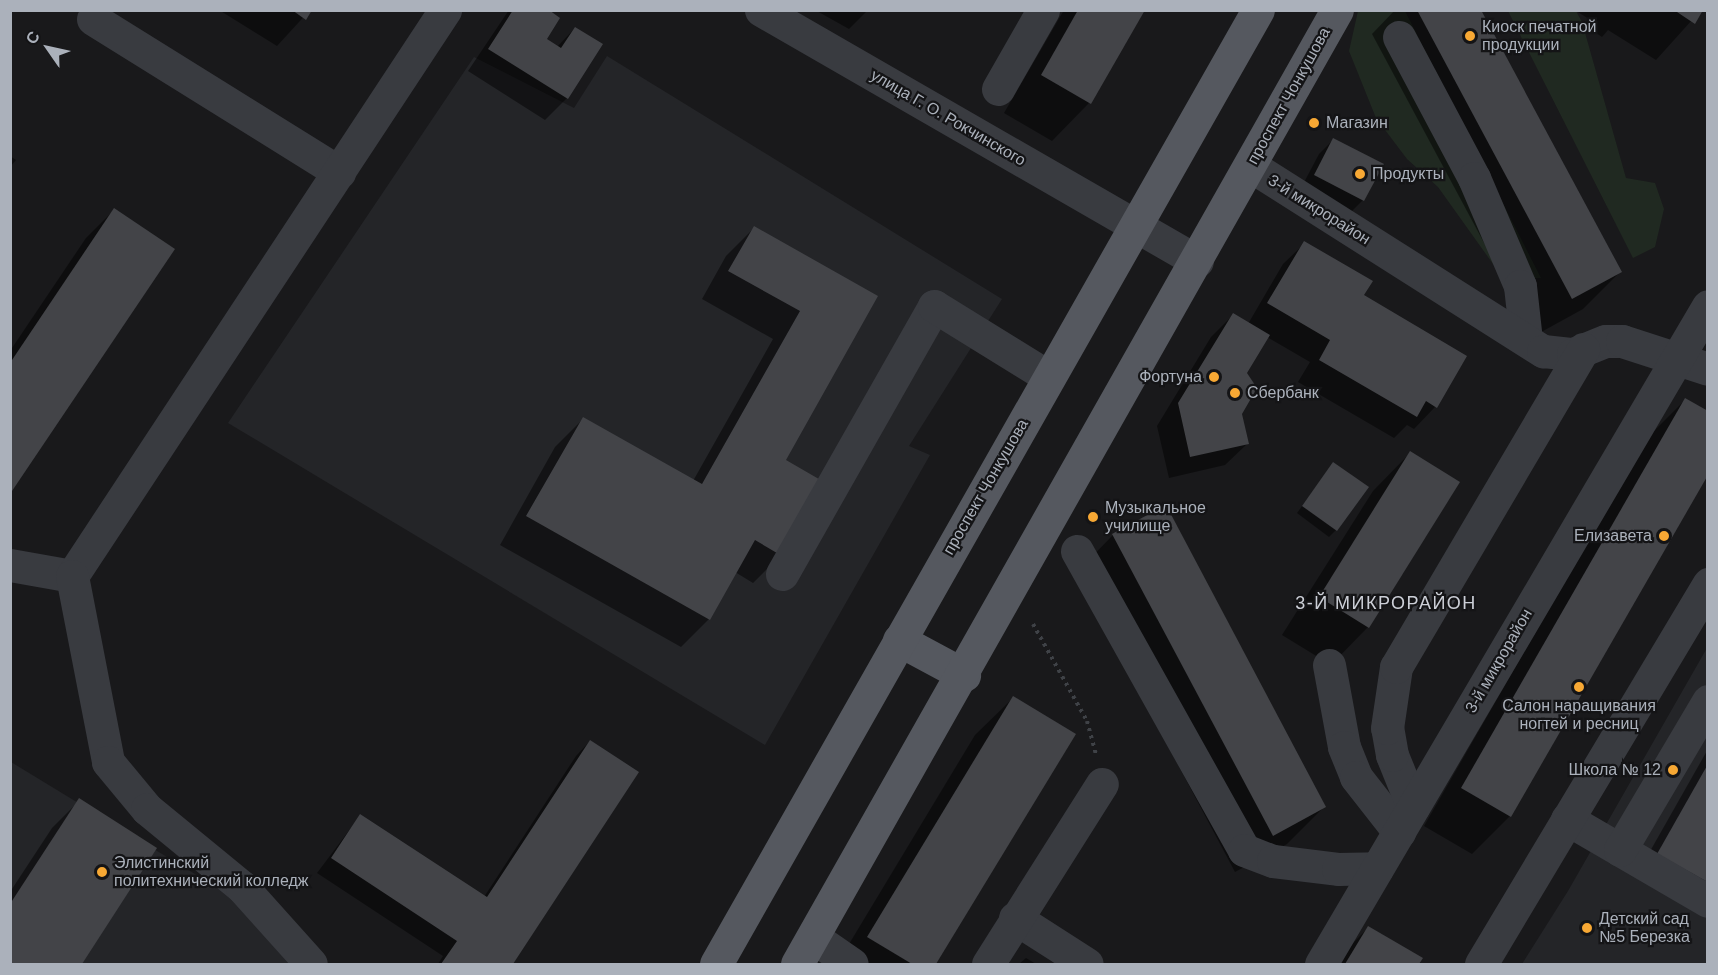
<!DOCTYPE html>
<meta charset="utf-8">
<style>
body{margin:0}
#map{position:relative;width:1718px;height:975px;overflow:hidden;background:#19191b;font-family:Arial,sans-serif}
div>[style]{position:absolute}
.built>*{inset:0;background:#242528}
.green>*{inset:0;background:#202921}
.shadow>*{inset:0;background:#0007}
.building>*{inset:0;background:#434448}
.path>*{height:4px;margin-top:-2px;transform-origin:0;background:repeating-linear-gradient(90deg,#3f4247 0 3px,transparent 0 7.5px)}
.minor>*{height:33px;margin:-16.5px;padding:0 16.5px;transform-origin:16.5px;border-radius:16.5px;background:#393b40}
.major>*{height:33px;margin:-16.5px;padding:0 16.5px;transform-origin:16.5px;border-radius:16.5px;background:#55585f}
.dots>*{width:16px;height:16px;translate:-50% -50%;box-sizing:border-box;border:3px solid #141416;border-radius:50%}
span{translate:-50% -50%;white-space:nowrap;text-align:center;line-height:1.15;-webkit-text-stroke:4.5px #141416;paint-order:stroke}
.poi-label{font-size:16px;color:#abb1bb}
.left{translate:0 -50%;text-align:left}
.right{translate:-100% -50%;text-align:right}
.street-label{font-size:16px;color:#abb1bb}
.neighbourhood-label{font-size:18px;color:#cccfd7;letter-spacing:1.5px}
.frame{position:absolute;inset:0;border:12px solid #abb1bb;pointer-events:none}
.north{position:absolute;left:18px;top:18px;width:60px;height:60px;-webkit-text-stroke:4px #141416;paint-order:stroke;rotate:304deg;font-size:16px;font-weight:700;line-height:24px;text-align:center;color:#abb1bb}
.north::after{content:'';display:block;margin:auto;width:21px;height:27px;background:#abb1bb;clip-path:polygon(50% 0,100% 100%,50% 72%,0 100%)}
</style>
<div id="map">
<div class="built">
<i style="clip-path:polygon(607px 56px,1002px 299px,909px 446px,930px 455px,765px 745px,228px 423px,474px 57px,574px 108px)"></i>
<i style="clip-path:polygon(1707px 648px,1707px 964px,1522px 964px,1568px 891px)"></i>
<i style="clip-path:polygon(11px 762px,231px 896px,289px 964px,11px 964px)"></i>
</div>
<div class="green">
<i style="clip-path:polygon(1358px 11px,1405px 11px,1541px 278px,1515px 279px,1493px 264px,1438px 187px,1407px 159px,1376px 118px,1349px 51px)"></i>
<i style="clip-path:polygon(1508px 11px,1576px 11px,1582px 22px,1626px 178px,1655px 183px,1664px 209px,1655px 247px,1633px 258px)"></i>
</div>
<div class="shadow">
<i style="clip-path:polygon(219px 10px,310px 10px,277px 46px)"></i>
<i style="clip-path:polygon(509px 10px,546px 10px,545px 40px,557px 47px,575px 28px,567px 98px,545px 120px,468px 71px)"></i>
<i style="clip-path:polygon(815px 10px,868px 10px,849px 29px)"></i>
<i style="clip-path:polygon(1064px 10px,1143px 10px,1089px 103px,1052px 141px,1004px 113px)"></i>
<i style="clip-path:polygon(1395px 10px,1480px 10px,1620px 272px,1583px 309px,1534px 336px,1372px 34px)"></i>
<i style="clip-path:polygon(1701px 10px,1656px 60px,1608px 30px,1602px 37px,1590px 29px,1594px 22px,1576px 11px)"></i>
<i style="clip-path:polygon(1334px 139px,1363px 200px,1348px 215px,1300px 190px,1319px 154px)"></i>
<i style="clip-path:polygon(10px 156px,16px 160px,10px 167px)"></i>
<i style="clip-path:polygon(114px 210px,10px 491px,10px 351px,86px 238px)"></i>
<i style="clip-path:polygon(754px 228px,876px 297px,784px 461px,781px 555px,753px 583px,735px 572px,709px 619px,681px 647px,500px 545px,555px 447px,583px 419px,693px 481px,773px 339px,702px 299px,726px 256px)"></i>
<i style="clip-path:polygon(1305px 243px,1362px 296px,1435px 407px,1414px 429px,1407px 425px,1394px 438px,1298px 382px,1310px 362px,1267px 337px,1245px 373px,1241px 413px,1247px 444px,1225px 465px,1169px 478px,1157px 426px,1211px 337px,1233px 315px,1248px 324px,1283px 264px)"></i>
<i style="clip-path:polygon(1685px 400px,1510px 816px,1472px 854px,1424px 826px,1648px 437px)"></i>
<i style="clip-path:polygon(1410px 453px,1458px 483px,1368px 627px,1331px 665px,1282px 635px,1373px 491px)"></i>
<i style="clip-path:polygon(1333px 464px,1336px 530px,1329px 537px,1297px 513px)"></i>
<i style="clip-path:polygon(1113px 535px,1324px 807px,1287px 844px,1235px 872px,1076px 573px)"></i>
<i style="clip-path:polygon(1013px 698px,1074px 735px,935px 964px,837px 964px,975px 735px)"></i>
<i style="clip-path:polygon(590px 741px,637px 772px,511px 964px,438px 964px,443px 956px,317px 873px,360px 816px,484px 897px,576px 756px)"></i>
<i style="clip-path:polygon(1708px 749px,1708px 875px,1636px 876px)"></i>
<i style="clip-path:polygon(80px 800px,155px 849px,80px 964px,10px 964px,10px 892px,52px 828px)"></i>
<i style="clip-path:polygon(1368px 928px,1421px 959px,1417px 964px,1332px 964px)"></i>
<i style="clip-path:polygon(1026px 958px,1036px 964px,1019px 964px)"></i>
</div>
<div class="building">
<i style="clip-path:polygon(292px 10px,312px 10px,306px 20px)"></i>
<i style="clip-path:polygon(513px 10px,549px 10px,560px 18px,547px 39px,561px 48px,575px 27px,603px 44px,568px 99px,488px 49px)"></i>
<i style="clip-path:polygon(1078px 10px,1145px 10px,1091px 104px,1041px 75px)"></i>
<i style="clip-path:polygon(1417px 10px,1481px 10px,1622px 272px,1572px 299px)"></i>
<i style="clip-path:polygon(1674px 10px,1703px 10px,1695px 24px)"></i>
<i style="clip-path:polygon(1333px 138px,1384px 164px,1364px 201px,1314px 175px)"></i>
<i style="clip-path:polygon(114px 208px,175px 249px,10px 494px,10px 363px)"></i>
<i style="clip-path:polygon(754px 226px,878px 296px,786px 460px,824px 482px,782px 556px,755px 540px,710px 620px,526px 516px,583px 417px,702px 484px,800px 311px,728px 271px)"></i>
<i style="clip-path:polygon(1304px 241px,1373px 281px,1364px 295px,1467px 356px,1437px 408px,1426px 401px,1417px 417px,1319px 360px,1330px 340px,1267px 303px)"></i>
<i style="clip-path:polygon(1233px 313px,1270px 335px,1247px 373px,1257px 388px,1242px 414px,1249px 444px,1190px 457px,1178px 403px)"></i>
<i style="clip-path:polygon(1685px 398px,1708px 411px,1708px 475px,1511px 817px,1461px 788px)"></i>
<i style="clip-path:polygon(1410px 451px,1460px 482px,1369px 628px,1319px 597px)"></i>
<i style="clip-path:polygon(1333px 462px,1369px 487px,1337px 531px,1302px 506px)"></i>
<i style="clip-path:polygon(1166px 505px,1326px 807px,1273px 836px,1112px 534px)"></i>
<i style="clip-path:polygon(1013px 696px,1076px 734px,936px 964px,912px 964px,867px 937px)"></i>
<i style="clip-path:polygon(590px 740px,639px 772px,513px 964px,441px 964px,457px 941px,331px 858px,360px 814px,487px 897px)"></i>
<i style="clip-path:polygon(1708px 764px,1708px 878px,1706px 881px,1657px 854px)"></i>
<i style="clip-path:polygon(79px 798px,157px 848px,82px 964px,10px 964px,10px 904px)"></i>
<i style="clip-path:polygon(1368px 926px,1423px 958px,1419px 964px,1345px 964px)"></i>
</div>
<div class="path">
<i style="left:1033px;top:624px;width:111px;rotate:60.9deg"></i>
<i style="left:1087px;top:721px;width:35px;rotate:75deg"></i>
</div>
<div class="minor">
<i style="left:761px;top:10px;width:503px;rotate:29.93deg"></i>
<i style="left:93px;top:19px;width:290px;rotate:31.9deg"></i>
<i style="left:1399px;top:37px;width:160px;rotate:62deg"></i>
<i style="left:1474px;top:178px;width:117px;rotate:66.9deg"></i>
<i style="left:1520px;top:286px;width:54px;rotate:83.7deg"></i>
<i style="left:998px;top:89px;width:91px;rotate:-60.3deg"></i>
<i style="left:1251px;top:166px;width:346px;rotate:32.4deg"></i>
<i style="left:1543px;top:351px;width:30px;rotate:6deg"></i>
<i style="left:1573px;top:354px;width:35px;rotate:-22deg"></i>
<i style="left:1606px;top:341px;width:16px"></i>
<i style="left:1622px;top:341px;width:90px;rotate:18deg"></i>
<i style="left:1077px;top:551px;width:342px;rotate:60.8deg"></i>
<i style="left:1244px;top:850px;width:31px;rotate:21deg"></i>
<i style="left:1273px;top:861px;width:65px;rotate:7deg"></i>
<i style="left:1338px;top:869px;width:39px;rotate:-1deg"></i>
<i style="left:10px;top:565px;width:63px;rotate:10.1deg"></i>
<i style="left:72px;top:576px;width:678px;rotate:-56.61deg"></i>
<i style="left:782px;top:574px;width:308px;rotate:-60.4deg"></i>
<i style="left:934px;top:306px;width:135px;rotate:31.7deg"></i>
<i style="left:72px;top:576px;width:189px;rotate:79deg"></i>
<i style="left:108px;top:762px;width:61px;rotate:50.3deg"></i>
<i style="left:147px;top:809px;width:123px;rotate:39.4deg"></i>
<i style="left:242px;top:887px;width:103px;rotate:48.1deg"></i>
<i style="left:1329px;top:665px;width:83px;rotate:79.6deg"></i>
<i style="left:1344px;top:747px;width:32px;rotate:68deg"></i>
<i style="left:1356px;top:777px;width:70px;rotate:52deg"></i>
<i style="left:1413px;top:807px;width:56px;rotate:-112deg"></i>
<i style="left:1392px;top:755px;width:27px;rotate:-100deg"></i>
<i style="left:1387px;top:728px;width:62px;rotate:-81.6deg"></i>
<i style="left:1396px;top:667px;width:369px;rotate:-59.5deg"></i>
<i style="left:1567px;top:819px;width:163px;rotate:30.2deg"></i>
<i style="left:1620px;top:850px;width:173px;rotate:-59.4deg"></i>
<i style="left:1015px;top:918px;width:85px;rotate:32.6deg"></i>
<i style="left:813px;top:937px;width:47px;rotate:34.7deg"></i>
<i style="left:988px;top:964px;width:213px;rotate:-57.7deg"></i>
<i style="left:1321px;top:964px;width:763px;rotate:-59.54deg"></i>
<i style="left:1481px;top:964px;width:443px;rotate:-59.1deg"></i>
</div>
<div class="major">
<i style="left:899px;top:640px;width:74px;rotate:28.3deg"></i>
<i style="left:716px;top:964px;width:1097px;rotate:-60.4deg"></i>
<i style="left:797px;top:964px;width:1096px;rotate:-60.49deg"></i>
</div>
<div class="dots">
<i style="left:1470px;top:36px;background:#f7a834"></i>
<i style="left:1314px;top:123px;background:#f7a834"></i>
<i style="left:1360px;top:174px;background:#f7a834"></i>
<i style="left:1214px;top:377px;background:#f7a834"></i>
<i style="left:1235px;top:393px;background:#f7a834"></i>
<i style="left:1093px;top:517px;background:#f7a834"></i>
<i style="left:1664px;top:536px;background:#f7a834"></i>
<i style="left:1579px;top:687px;background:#f7a834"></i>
<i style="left:1673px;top:770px;background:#f7a834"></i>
<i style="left:102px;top:872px;background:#f7a834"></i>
<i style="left:1587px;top:928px;background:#f7a834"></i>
</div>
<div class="poi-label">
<span class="left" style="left:1482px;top:36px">Киоск печатной<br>продукции</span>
<span class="left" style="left:1326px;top:123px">Магазин</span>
<span class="left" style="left:1372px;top:174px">Продукты</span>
<span class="right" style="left:1202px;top:377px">Фортуна</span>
<span class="left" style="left:1247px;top:393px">Сбербанк</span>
<span class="left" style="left:1105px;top:517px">Музыкальное<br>училище</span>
<span class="right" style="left:1652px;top:536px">Елизавета</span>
<span style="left:1579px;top:715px">Салон наращивания<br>ногтей и ресниц</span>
<span class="right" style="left:1661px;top:770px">Школа № 12</span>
<span class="left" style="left:114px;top:872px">Элистинский<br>политехнический колледж</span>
<span class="left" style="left:1599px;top:928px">Детский сад<br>№5 Березка</span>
</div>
<div class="street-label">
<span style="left:1289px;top:96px;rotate:-61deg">проспект Чонкушова</span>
<span style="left:948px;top:118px;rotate:30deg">улица Г. О. Рокчинского</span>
<span style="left:1319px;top:210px;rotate:32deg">3-й микрорайон</span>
<span style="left:986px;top:487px;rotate:-60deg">проспект Чонкушова</span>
<span style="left:1499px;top:661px;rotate:-60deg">3-й микрорайон</span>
</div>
<div class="neighbourhood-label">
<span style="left:1386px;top:603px">3-Й МИКРОРАЙОН</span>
</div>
<div class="frame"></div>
<div class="north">С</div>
</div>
